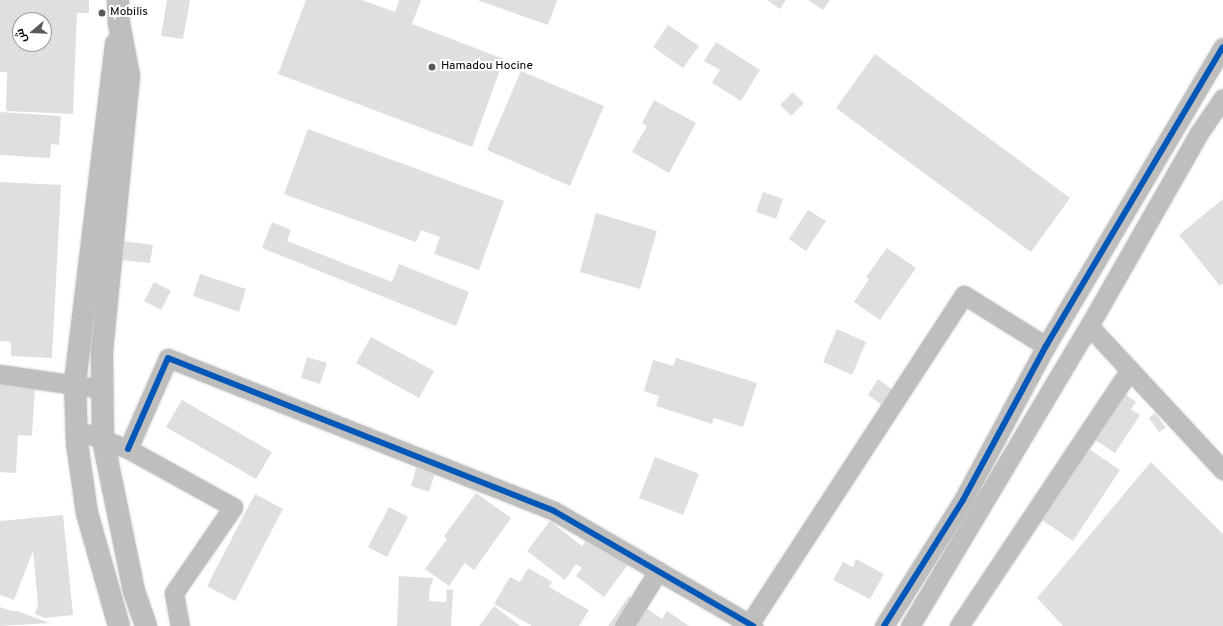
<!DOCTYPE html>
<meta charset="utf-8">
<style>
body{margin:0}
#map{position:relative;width:1223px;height:626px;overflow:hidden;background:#fff;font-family:Overpass,Cairo,sans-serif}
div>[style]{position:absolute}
.building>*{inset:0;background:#dfdfdf}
.roads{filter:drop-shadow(0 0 1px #dbdbdb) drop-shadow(0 0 1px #dbdbdb)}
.street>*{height:19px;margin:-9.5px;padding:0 9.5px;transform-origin:9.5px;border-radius:9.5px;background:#bebebe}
.primary>*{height:22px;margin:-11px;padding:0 11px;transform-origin:11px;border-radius:11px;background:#bebebe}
.cycleway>*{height:6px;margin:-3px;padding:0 3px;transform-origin:3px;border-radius:3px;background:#0057b8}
.dots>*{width:11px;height:11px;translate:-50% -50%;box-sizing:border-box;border:2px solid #fff;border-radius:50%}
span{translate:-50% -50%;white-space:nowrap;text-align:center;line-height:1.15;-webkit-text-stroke:4px #fff;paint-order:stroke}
.poi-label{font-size:12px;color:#000}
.left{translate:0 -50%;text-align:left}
.north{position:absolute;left:12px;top:12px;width:40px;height:40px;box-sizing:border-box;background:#fff;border:1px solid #999;border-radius:50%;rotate:251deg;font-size:11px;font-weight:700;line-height:16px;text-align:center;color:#000}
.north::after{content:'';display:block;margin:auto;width:14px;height:18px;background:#595959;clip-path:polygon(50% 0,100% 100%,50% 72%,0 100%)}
</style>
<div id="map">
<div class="building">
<i style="clip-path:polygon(evenodd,0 0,89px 0,89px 13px,77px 13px,73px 114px,6px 111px,7px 72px,0 72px,0 0,20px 20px,44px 20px,44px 44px,20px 44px,20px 20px)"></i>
<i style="clip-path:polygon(167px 0,190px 0,183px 39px,161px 36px)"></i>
<i style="clip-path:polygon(306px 0,362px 0,395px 12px,399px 0,421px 0,412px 24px,504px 59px,472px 147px,278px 74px)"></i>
<i style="clip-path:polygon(477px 0,557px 0,548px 25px)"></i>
<i style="clip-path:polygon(767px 0,786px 0,780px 9px)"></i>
<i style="clip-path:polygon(808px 0,830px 0,823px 10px)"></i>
<i style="clip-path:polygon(668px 25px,699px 46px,683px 68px,653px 47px)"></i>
<i style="clip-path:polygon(716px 42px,760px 70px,741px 101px,712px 83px,720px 70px,704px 61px)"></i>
<i style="clip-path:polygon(875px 54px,1070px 198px,1031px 252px,836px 108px)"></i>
<i style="clip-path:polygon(521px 71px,604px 106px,570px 186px,487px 150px)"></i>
<i style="clip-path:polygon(793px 92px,804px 103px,791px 116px,780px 105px)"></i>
<i style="clip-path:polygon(654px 100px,696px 123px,669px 173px,632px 152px,647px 126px,642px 123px)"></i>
<i style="clip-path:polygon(0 112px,61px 116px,59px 145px,51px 144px,50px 158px,0 155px)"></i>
<i style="clip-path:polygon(308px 129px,504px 201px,479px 270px,434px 254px,440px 237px,421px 230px,416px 242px,284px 194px)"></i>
<i style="clip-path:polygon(0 182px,61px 185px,52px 358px,11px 356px,11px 342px,0 341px)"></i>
<i style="clip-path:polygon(763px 192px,783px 199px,776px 219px,756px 212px)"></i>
<i style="clip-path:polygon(1223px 199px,1223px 283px,1220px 286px,1179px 235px)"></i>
<i style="clip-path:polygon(808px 210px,826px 221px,806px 251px,789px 239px)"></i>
<i style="clip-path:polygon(596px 213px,657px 231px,640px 289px,580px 272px)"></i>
<i style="clip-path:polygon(272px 222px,291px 230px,287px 241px,392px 282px,399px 264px,469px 292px,456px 326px,262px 248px)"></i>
<i style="clip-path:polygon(122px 241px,153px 245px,150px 263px,120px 260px)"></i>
<i style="clip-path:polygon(887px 248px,916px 268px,880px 320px,854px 302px,869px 279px,866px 277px)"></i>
<i style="clip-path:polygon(200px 274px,246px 289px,239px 312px,193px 296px)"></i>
<i style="clip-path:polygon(154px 282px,171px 291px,161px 310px,144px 301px)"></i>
<i style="clip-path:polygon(837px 329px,866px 342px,852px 375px,823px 362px)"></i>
<i style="clip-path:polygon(371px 337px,434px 371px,419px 398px,356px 363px)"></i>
<i style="clip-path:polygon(307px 357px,327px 363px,320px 384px,301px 378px)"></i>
<i style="clip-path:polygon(676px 358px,757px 383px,743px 427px,714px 418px,712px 424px,656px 406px,659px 396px,644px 391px,653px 360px,673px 366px)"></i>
<i style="clip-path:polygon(878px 379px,900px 395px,889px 410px,868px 395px)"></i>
<i style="clip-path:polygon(0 384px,35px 386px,32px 436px,18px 435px,16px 473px,0 472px)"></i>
<i style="clip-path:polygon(1119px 390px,1136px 402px,1131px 409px,1140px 415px,1115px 453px,1095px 440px,1089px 449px,1120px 470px,1073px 541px,1036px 516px)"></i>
<i style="clip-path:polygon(182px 400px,272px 452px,256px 479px,166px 427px)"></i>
<i style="clip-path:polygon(1155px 413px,1166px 428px,1159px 432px,1149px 418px)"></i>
<i style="clip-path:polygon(655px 457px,699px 474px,683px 515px,639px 498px)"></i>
<i style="clip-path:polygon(419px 458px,438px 464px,429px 492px,411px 486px)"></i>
<i style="clip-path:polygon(1151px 462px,1223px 534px,1223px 626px,1063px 626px,1037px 598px)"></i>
<i style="clip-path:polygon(476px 493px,511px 518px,474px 570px,465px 563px,449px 586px,425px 569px,447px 539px,444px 536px)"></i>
<i style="clip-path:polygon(255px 494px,283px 509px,235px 601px,207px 586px)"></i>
<i style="clip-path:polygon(389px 507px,408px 517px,387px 557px,368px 547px)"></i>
<i style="clip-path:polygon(63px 515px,73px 615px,45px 618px,35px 614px,38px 604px,33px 551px,14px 600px,0 595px,0 521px)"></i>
<i style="clip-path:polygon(550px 521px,582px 546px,591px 533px,629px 563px,604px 597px,576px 576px,582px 568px,576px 564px,565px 580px,527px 551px)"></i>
<i style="clip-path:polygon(856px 559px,884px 574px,870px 599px,833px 580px,843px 562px,853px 567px)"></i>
<i style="clip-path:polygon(528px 568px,552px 582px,549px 587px,589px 610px,579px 626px,532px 626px,494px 604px,510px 577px,520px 582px)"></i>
<i style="clip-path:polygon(399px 576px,433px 578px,432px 585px,430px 584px,429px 601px,446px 602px,447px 589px,453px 590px,451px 626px,397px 626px)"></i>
<i style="clip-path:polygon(629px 596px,662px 619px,667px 611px,689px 626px,608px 626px)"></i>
<i style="clip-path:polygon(494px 606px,520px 626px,479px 626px)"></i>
<i style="clip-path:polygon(0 607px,12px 611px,17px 611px,50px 623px,0 626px)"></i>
</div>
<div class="roads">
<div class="street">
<i style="left:1089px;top:326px;width:197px;rotate:47.1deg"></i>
<i style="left:0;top:374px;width:104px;rotate:8.3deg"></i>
<i style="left:77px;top:430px;width:54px;rotate:20.4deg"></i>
<i style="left:128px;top:449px;width:120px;rotate:28.9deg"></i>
<i style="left:233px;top:507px;width:104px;rotate:124.5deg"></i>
<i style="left:174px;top:593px;width:34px;rotate:80deg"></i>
<i style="left:128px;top:449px;width:99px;rotate:-66.3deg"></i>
<i style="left:168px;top:358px;width:415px;rotate:21.6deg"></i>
<i style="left:554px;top:511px;width:230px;rotate:30deg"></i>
<i style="left:624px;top:626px;width:65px;rotate:-58.3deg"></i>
<i style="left:748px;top:626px;width:395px;rotate:-56.9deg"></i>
<i style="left:964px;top:295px;width:97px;rotate:31.9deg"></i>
<i style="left:884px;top:626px;width:149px;rotate:-57.9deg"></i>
<i style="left:963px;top:500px;width:175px;rotate:-61.7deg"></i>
<i style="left:1046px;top:346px;width:347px;rotate:-59.4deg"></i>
<i style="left:910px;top:626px;width:349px;rotate:-59.2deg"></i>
<i style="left:1089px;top:326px;width:222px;rotate:-60.3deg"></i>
<i style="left:1199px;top:133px;width:42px;rotate:-55.6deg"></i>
<i style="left:959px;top:626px;width:308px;rotate:-56.3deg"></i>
</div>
<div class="primary">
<i style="left:118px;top:0;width:23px;rotate:88deg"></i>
<i style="left:119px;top:23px;width:54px;rotate:79.3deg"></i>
<i style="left:129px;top:76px;width:275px;rotate:95.6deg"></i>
<i style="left:102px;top:350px;width:90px;rotate:89.4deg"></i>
<i style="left:103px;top:440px;width:154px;rotate:78.4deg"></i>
<i style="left:134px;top:591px;width:37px;rotate:71deg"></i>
<i style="left:116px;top:44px;width:343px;rotate:96.9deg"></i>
<i style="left:75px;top:385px;width:58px;rotate:88deg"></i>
<i style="left:77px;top:443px;width:71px;rotate:81.9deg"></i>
<i style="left:87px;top:513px;width:117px;rotate:74.2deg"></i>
</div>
</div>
<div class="cycleway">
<i style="left:128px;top:449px;width:99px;rotate:-66.3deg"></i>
<i style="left:168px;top:358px;width:415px;rotate:21.6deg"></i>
<i style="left:554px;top:511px;width:230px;rotate:30deg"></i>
<i style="left:884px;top:626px;width:149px;rotate:-57.9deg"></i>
<i style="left:963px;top:500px;width:175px;rotate:-61.7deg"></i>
<i style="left:1046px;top:346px;width:347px;rotate:-59.4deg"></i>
</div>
<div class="dots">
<i style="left:102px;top:13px;background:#595959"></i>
<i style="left:432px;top:67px;background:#595959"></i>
</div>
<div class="poi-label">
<span class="left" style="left:110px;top:13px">Mobilis</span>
<span class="left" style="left:441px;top:67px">Hamadou Hocine</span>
</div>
<div class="north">ش</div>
</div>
